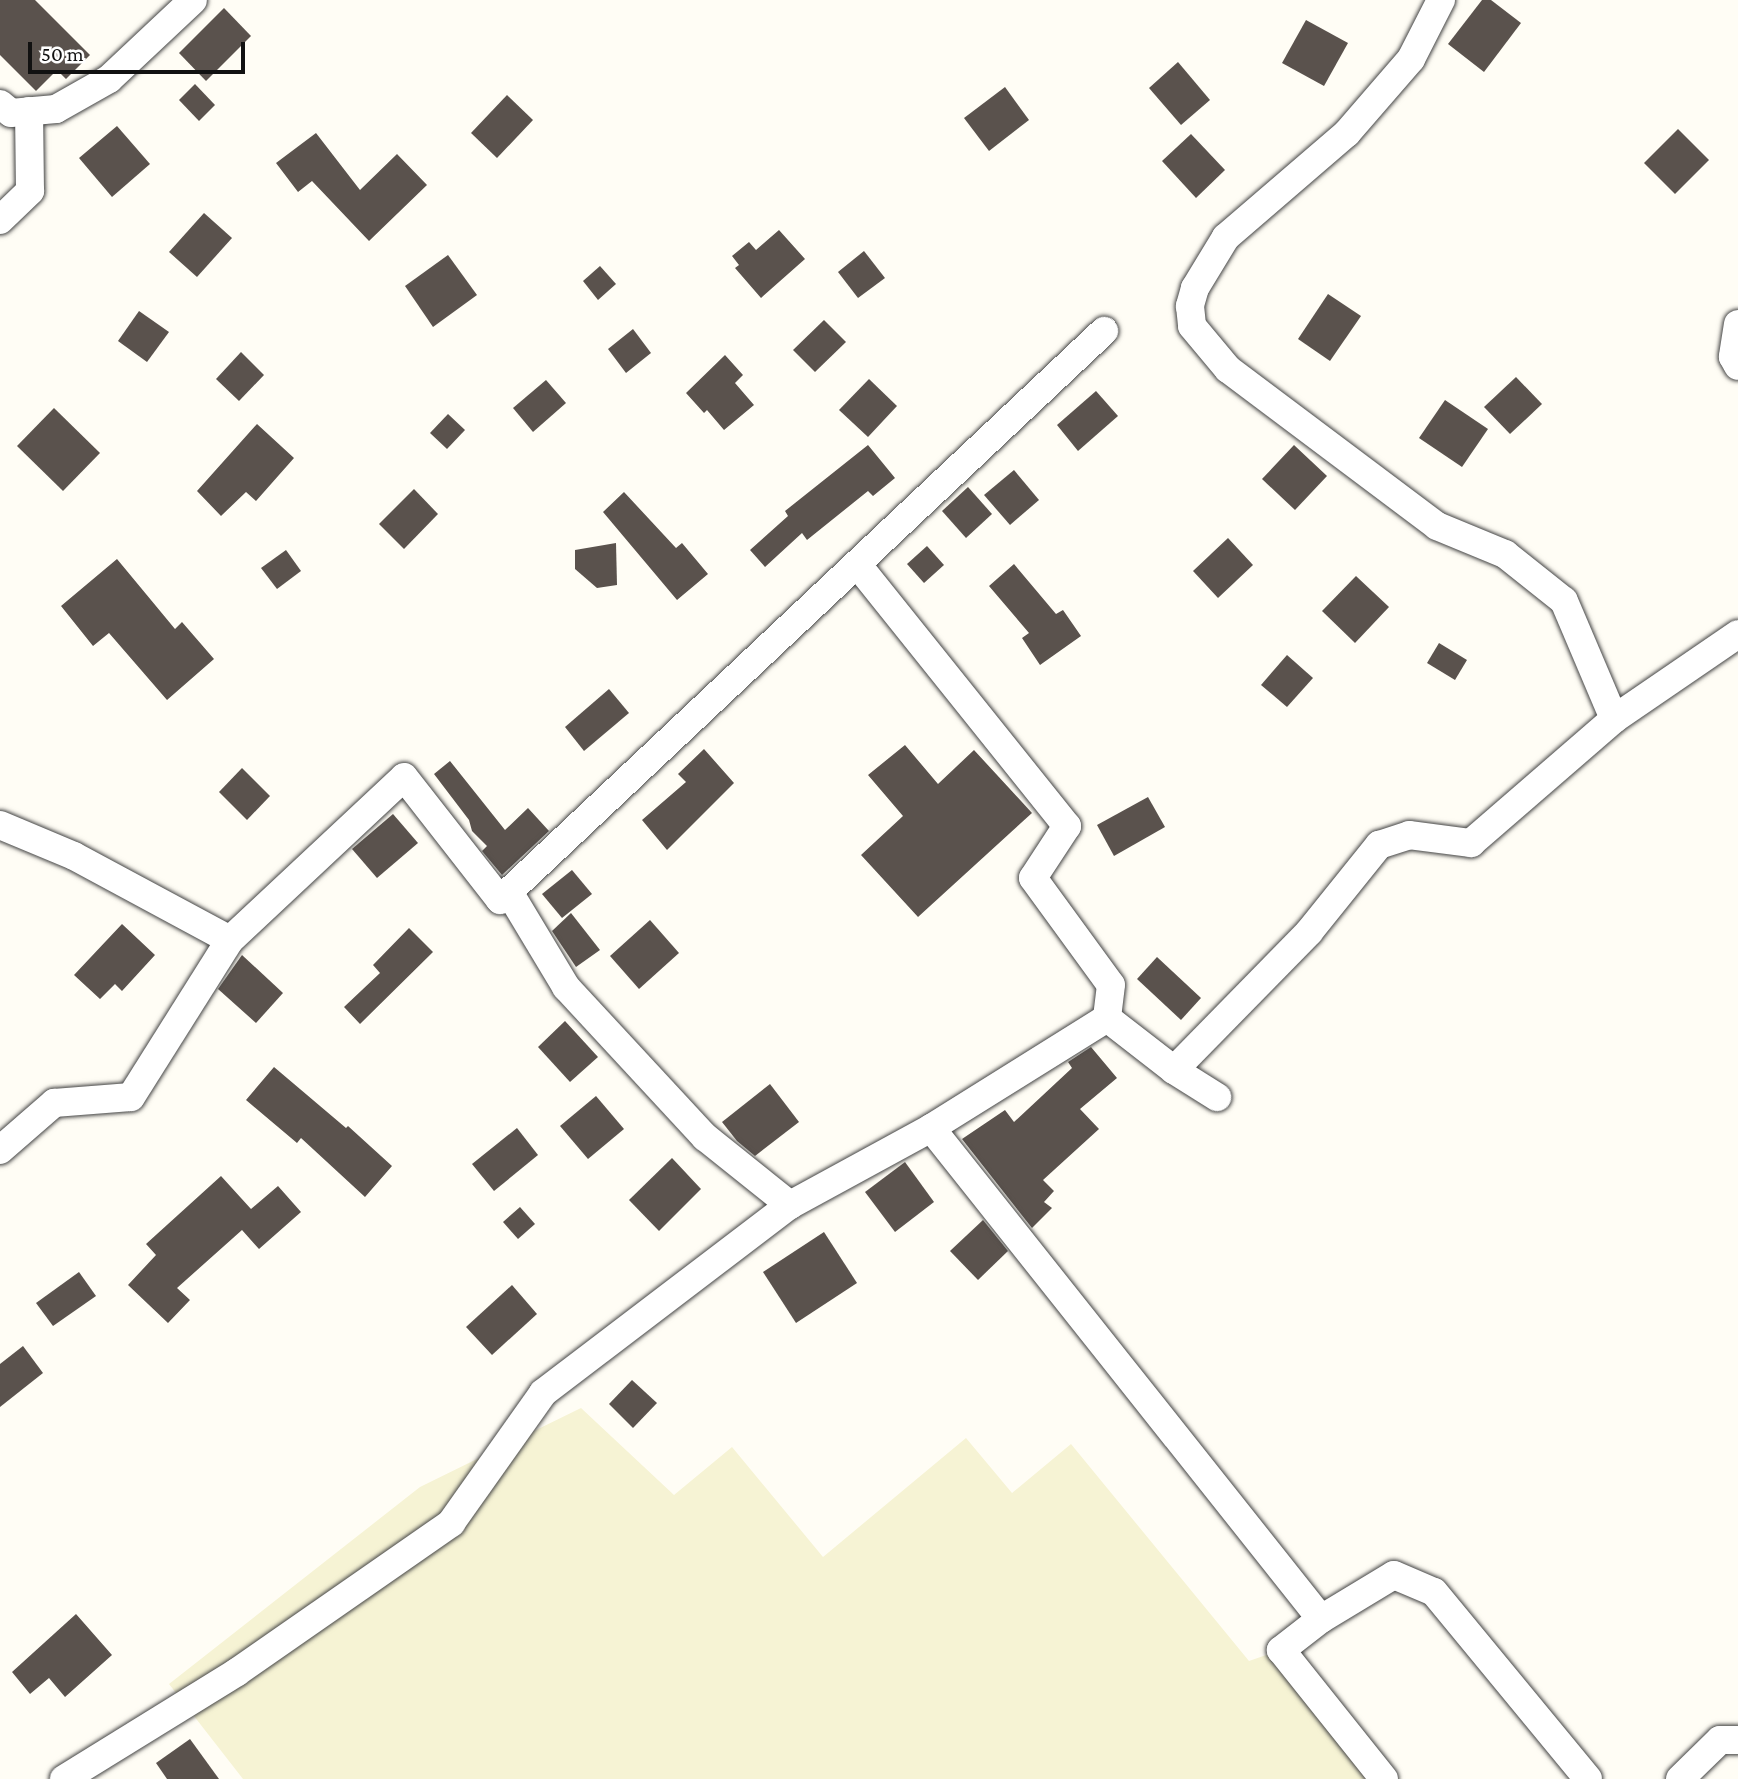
<!DOCTYPE html>
<style>
body{margin:0}
#map{position:relative;width:1738px;height:1779px;overflow:hidden;background:#fffdf5;font-family:"Crimson Pro",serif}
div>[style]{position:absolute}
.farmland>*{inset:0;background:#f6f3d4}
.building>*{inset:0;background:#5a524d}
.roads{filter:drop-shadow(0 0 2px #444) drop-shadow(0 0 2px #444)}
.minor>*{height:28px;margin:-14px;padding:0 14px;transform-origin:14px;border-radius:14px;background:#fff}
span{translate:-50% -50%;white-space:nowrap;text-align:center;line-height:1.15;-webkit-text-stroke:7px #fff;paint-order:stroke}
.scale{position:absolute;left:28px;top:42px;width:217px;height:32px;box-sizing:border-box;border:4px solid #111;border-top:0;padding-left:9px;font-size:21px;line-height:24px;white-space:nowrap;color:#111;-webkit-text-stroke:5px #fff;paint-order:stroke}
</style>
<div id="map">
<div class="farmland">
<i style="clip-path:polygon(581px 1408px,674px 1495px,732px 1447px,823px 1557px,966px 1438px,1012px 1493px,1071px 1444px,1249px 1661px,1281px 1650px,1384px 1779px,243px 1779px,169px 1684px,420px 1487px)"></i>
</div>
<div class="building">
<i style="clip-path:polygon(0 0,35px 0,90px 55px,66px 79px,57px 70px,36px 91px,0 55px)"></i>
<i style="clip-path:polygon(1482px 0,1491px 0,1521px 23px,1484px 72px,1448px 44px)"></i>
<i style="clip-path:polygon(224px 8px,251px 36px,206px 81px,179px 53px)"></i>
<i style="clip-path:polygon(1306px 20px,1348px 43px,1324px 86px,1282px 63px)"></i>
<i style="clip-path:polygon(1178px 62px,1210px 100px,1181px 125px,1149px 88px)"></i>
<i style="clip-path:polygon(195px 84px,215px 105px,199px 121px,179px 100px)"></i>
<i style="clip-path:polygon(1005px 87px,1029px 120px,989px 151px,964px 118px)"></i>
<i style="clip-path:polygon(507px 95px,533px 120px,497px 158px,471px 133px)"></i>
<i style="clip-path:polygon(117px 126px,150px 164px,112px 197px,79px 158px)"></i>
<i style="clip-path:polygon(1678px 129px,1709px 160px,1675px 194px,1644px 163px)"></i>
<i style="clip-path:polygon(316px 133px,360px 190px,397px 154px,427px 185px,369px 241px,312px 181px,298px 192px,276px 163px)"></i>
<i style="clip-path:polygon(1191px 134px,1225px 170px,1196px 198px,1162px 161px)"></i>
<i style="clip-path:polygon(204px 213px,232px 238px,197px 277px,169px 252px)"></i>
<i style="clip-path:polygon(779px 230px,805px 259px,761px 298px,735px 268px,739px 265px,732px 256px,749px 242px,756px 250px)"></i>
<i style="clip-path:polygon(864px 251px,885px 278px,858px 298px,838px 272px)"></i>
<i style="clip-path:polygon(448px 255px,477px 295px,433px 327px,405px 286px)"></i>
<i style="clip-path:polygon(600px 266px,616px 284px,598px 300px,583px 281px)"></i>
<i style="clip-path:polygon(1328px 294px,1361px 316px,1330px 361px,1298px 339px)"></i>
<i style="clip-path:polygon(139px 311px,169px 332px,147px 362px,118px 341px)"></i>
<i style="clip-path:polygon(824px 320px,846px 342px,815px 372px,793px 350px)"></i>
<i style="clip-path:polygon(633px 329px,651px 353px,626px 373px,608px 349px)"></i>
<i style="clip-path:polygon(241px 352px,264px 375px,239px 401px,216px 379px)"></i>
<i style="clip-path:polygon(725px 355px,743px 375px,735px 383px,754px 405px,724px 430px,707px 410px,704px 413px,686px 393px)"></i>
<i style="clip-path:polygon(1516px 377px,1542px 404px,1510px 434px,1484px 407px)"></i>
<i style="clip-path:polygon(869px 379px,897px 406px,868px 437px,839px 410px)"></i>
<i style="clip-path:polygon(546px 380px,566px 403px,533px 432px,513px 408px)"></i>
<i style="clip-path:polygon(1096px 391px,1118px 416px,1078px 451px,1057px 425px)"></i>
<i style="clip-path:polygon(1445px 400px,1488px 429px,1462px 467px,1419px 438px)"></i>
<i style="clip-path:polygon(54px 408px,100px 453px,63px 491px,17px 446px)"></i>
<i style="clip-path:polygon(448px 414px,465px 430px,447px 449px,430px 433px)"></i>
<i style="clip-path:polygon(257px 424px,294px 458px,256px 501px,246px 492px,221px 516px,197px 491px)"></i>
<i style="clip-path:polygon(868px 445px,895px 478px,873px 496px,868px 491px,807px 540px,802px 533px,765px 567px,750px 550px,788px 516px,785px 511px)"></i>
<i style="clip-path:polygon(1294px 445px,1327px 476px,1295px 510px,1262px 479px)"></i>
<i style="clip-path:polygon(1014px 470px,1039px 500px,1010px 525px,984px 495px)"></i>
<i style="clip-path:polygon(968px 487px,992px 514px,966px 538px,942px 511px)"></i>
<i style="clip-path:polygon(414px 489px,438px 514px,404px 549px,379px 524px)"></i>
<i style="clip-path:polygon(624px 492px,676px 548px,682px 543px,708px 574px,677px 600px,603px 512px)"></i>
<i style="clip-path:polygon(1228px 538px,1253px 565px,1218px 598px,1193px 571px)"></i>
<i style="clip-path:polygon(616px 543px,617px 585px,597px 588px,575px 569px,575px 550px)"></i>
<i style="clip-path:polygon(927px 546px,944px 565px,924px 583px,907px 564px)"></i>
<i style="clip-path:polygon(286px 550px,301px 571px,277px 589px,261px 568px)"></i>
<i style="clip-path:polygon(117px 559px,175px 629px,182px 622px,214px 659px,167px 700px,109px 633px,93px 646px,61px 606px)"></i>
<i style="clip-path:polygon(1014px 564px,1056px 614px,1063px 610px,1081px 636px,1040px 665px,1022px 638px,1029px 633px,989px 586px)"></i>
<i style="clip-path:polygon(1356px 576px,1389px 607px,1355px 643px,1322px 611px)"></i>
<i style="clip-path:polygon(1439px 643px,1467px 660px,1455px 680px,1427px 663px)"></i>
<i style="clip-path:polygon(1287px 655px,1313px 678px,1287px 707px,1261px 685px)"></i>
<i style="clip-path:polygon(609px 689px,629px 713px,584px 751px,565px 727px)"></i>
<i style="clip-path:polygon(905px 745px,938px 784px,974px 750px,1032px 813px,918px 917px,861px 855px,903px 816px,868px 775px)"></i>
<i style="clip-path:polygon(704px 749px,734px 783px,667px 850px,642px 820px,686px 782px,678px 774px)"></i>
<i style="clip-path:polygon(450px 761px,505px 830px,528px 808px,549px 831px,502px 875px,482px 851px,487px 846px,472px 831px,469px 820px,434px 774px)"></i>
<i style="clip-path:polygon(242px 768px,270px 796px,247px 820px,219px 792px)"></i>
<i style="clip-path:polygon(1148px 797px,1165px 827px,1114px 856px,1097px 825px)"></i>
<i style="clip-path:polygon(393px 814px,418px 843px,377px 878px,352px 849px)"></i>
<i style="clip-path:polygon(572px 870px,592px 894px,562px 918px,542px 894px)"></i>
<i style="clip-path:polygon(571px 913px,600px 950px,576px 967px,552px 931px)"></i>
<i style="clip-path:polygon(650px 920px,679px 953px,639px 989px,610px 956px)"></i>
<i style="clip-path:polygon(122px 924px,155px 955px,122px 991px,115px 984px,100px 999px,74px 975px)"></i>
<i style="clip-path:polygon(409px 928px,433px 952px,360px 1024px,344px 1007px,380px 973px,373px 965px)"></i>
<i style="clip-path:polygon(242px 955px,283px 993px,256px 1023px,218px 989px)"></i>
<i style="clip-path:polygon(1157px 957px,1201px 998px,1181px 1020px,1137px 979px)"></i>
<i style="clip-path:polygon(565px 1021px,598px 1057px,570px 1082px,538px 1047px)"></i>
<i style="clip-path:polygon(1091px 1047px,1117px 1078px,1080px 1109px,1099px 1129px,1043px 1180px,1054px 1191px,1044px 1202px,1052px 1208px,1032px 1228px,962px 1139px,1005px 1110px,1014px 1122px,1072px 1068px,1068px 1062px)"></i>
<i style="clip-path:polygon(274px 1067px,346px 1128px,348px 1126px,392px 1166px,365px 1197px,301px 1138px,297px 1143px,246px 1100px)"></i>
<i style="clip-path:polygon(770px 1084px,799px 1122px,755px 1156px,737px 1141px,722px 1122px)"></i>
<i style="clip-path:polygon(596px 1096px,624px 1129px,588px 1159px,560px 1126px)"></i>
<i style="clip-path:polygon(517px 1128px,538px 1155px,494px 1191px,472px 1164px)"></i>
<i style="clip-path:polygon(672px 1158px,701px 1189px,659px 1231px,629px 1200px)"></i>
<i style="clip-path:polygon(905px 1162px,934px 1202px,895px 1232px,865px 1192px)"></i>
<i style="clip-path:polygon(221px 1176px,251px 1209px,278px 1186px,301px 1212px,259px 1249px,242px 1230px,177px 1288px,190px 1300px,168px 1323px,128px 1285px,156px 1255px,146px 1244px)"></i>
<i style="clip-path:polygon(520px 1207px,535px 1224px,518px 1239px,503px 1222px)"></i>
<i style="clip-path:polygon(983px 1220px,1008px 1251px,978px 1280px,950px 1251px)"></i>
<i style="clip-path:polygon(824px 1232px,857px 1283px,796px 1323px,763px 1272px)"></i>
<i style="clip-path:polygon(79px 1272px,96px 1296px,53px 1326px,36px 1303px)"></i>
<i style="clip-path:polygon(512px 1285px,537px 1314px,492px 1355px,466px 1327px)"></i>
<i style="clip-path:polygon(23px 1346px,43px 1373px,0 1407px,0 1364px)"></i>
<i style="clip-path:polygon(632px 1380px,657px 1403px,633px 1428px,609px 1404px)"></i>
<i style="clip-path:polygon(76px 1614px,112px 1655px,65px 1697px,49px 1678px,30px 1694px,12px 1672px)"></i>
<i style="clip-path:polygon(190px 1739px,219px 1779px,167px 1779px,156px 1763px)"></i>
</div>
<div class="roads">
<div class="minor">
<i style="left:1441px;top:0;width:66px;rotate:117deg"></i>
<i style="left:1411px;top:59px;width:98px;rotate:130.9deg"></i>
<i style="left:1347px;top:133px;width:160px;rotate:139.3deg"></i>
<i style="left:1226px;top:237px;width:60px;rotate:121.3deg"></i>
<i style="left:1195px;top:288px;width:19px;rotate:106deg"></i>
<i style="left:1190px;top:306px;width:20px;rotate:84deg"></i>
<i style="left:1192px;top:326px;width:56px;rotate:50.1deg"></i>
<i style="left:1228px;top:369px;width:261px;rotate:36.9deg"></i>
<i style="left:1437px;top:526px;width:74px;rotate:22.4deg"></i>
<i style="left:1505px;top:554px;width:75px;rotate:38.5deg"></i>
<i style="left:1564px;top:601px;width:128px;rotate:67deg"></i>
<i style="left:0;top:104px;width:14px;rotate:39deg"></i>
<i style="left:11px;top:113px;width:45px;rotate:-5.1deg"></i>
<i style="left:56px;top:109px;width:61px;rotate:-29.5deg"></i>
<i style="left:109px;top:79px;width:115px;rotate:-43.2deg"></i>
<i style="left:0;top:220px;width:42px;rotate:-44deg"></i>
<i style="left:30px;top:191px;width:80px;rotate:-90.7deg"></i>
<i style="left:1738px;top:324px;width:33px;rotate:99deg"></i>
<i style="left:1733px;top:357px;width:10px;rotate:61deg"></i>
<i style="left:857px;top:564px;width:336px;rotate:51.3deg"></i>
<i style="left:1067px;top:826px;width:62px;rotate:123.2deg"></i>
<i style="left:1033px;top:878px;width:132px;rotate:53.9deg"></i>
<i style="left:1111px;top:985px;width:33px;rotate:97deg"></i>
<i style="left:0;top:825px;width:80px;rotate:22.7deg"></i>
<i style="left:74px;top:856px;width:177px;rotate:28.3deg"></i>
<i style="left:509px;top:892px;width:111px;rotate:59deg"></i>
<i style="left:566px;top:987px;width:205px;rotate:47.2deg"></i>
<i style="left:705px;top:1137px;width:109px;rotate:38.7deg"></i>
<i style="left:1174px;top:1070px;width:51px;rotate:32.1deg"></i>
<i style="left:931px;top:1128px;width:627px;rotate:51.54deg"></i>
<i style="left:1321px;top:1619px;width:51px;rotate:142.2deg"></i>
<i style="left:1281px;top:1650px;width:165px;rotate:51.4deg"></i>
<i style="left:0;top:1150px;width:72px;rotate:-41deg"></i>
<i style="left:54px;top:1103px;width:77px;rotate:-4.5deg"></i>
<i style="left:131px;top:1097px;width:186px;rotate:-57.8deg"></i>
<i style="left:230px;top:940px;width:238px;rotate:-43.1deg"></i>
<i style="left:404px;top:777px;width:156px;rotate:52deg"></i>
<i style="left:500px;top:900px;width:830px;rotate:-43.29deg"></i>
<i style="left:1321px;top:1619px;width:85px;rotate:-31.1deg"></i>
<i style="left:1394px;top:1575px;width:43px;rotate:23deg"></i>
<i style="left:1434px;top:1592px;width:242px;rotate:50.5deg"></i>
<i style="left:64px;top:1779px;width:203px;rotate:-31.7deg"></i>
<i style="left:237px;top:1672px;width:261px;rotate:-34.8deg"></i>
<i style="left:451px;top:1523px;width:159px;rotate:-54.7deg"></i>
<i style="left:543px;top:1393px;width:310px;rotate:-37.3deg"></i>
<i style="left:790px;top:1205px;width:161px;rotate:-28.6deg"></i>
<i style="left:931px;top:1128px;width:208px;rotate:-32deg"></i>
<i style="left:1107px;top:1018px;width:85px;rotate:37.8deg"></i>
<i style="left:1174px;top:1070px;width:193px;rotate:-45.6deg"></i>
<i style="left:1309px;top:932px;width:112px;rotate:-51.2deg"></i>
<i style="left:1379px;top:845px;width:32px;rotate:-18deg"></i>
<i style="left:1409px;top:835px;width:63px;rotate:7.4deg"></i>
<i style="left:1471px;top:843px;width:189px;rotate:-40.9deg"></i>
<i style="left:1614px;top:719px;width:150px;rotate:-34.4deg"></i>
<i style="left:1680px;top:1779px;width:56px;rotate:-44.3deg"></i>
<i style="left:1720px;top:1740px;width:18px"></i>
</div>
</div>
<div class="scale">50 m</div>
</div>
